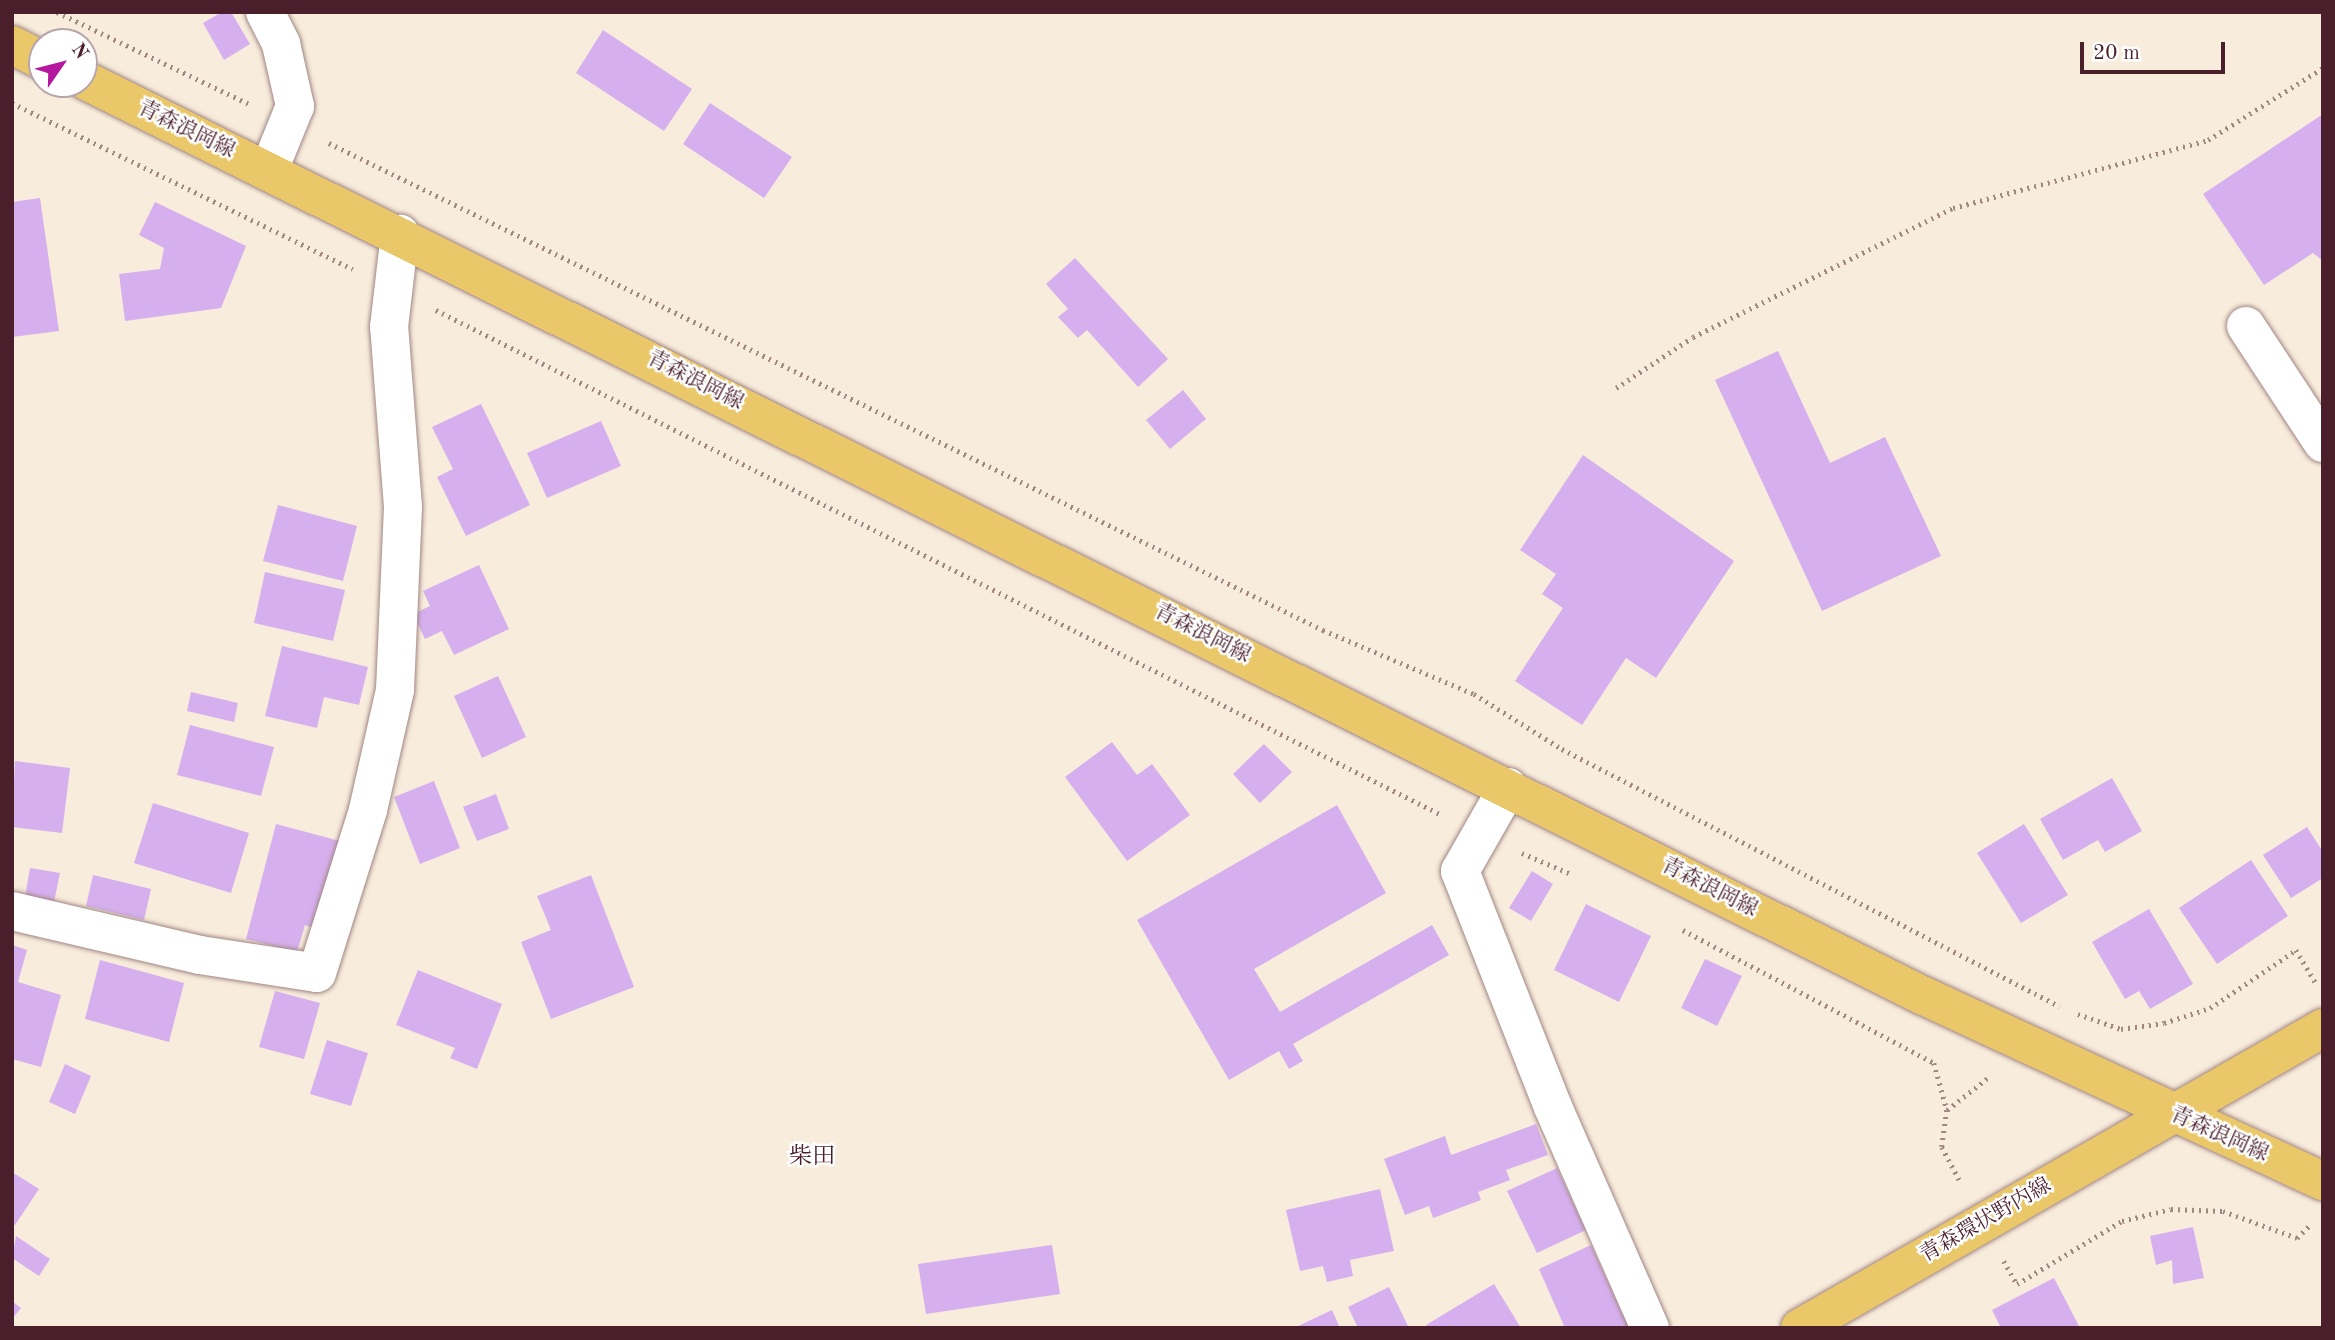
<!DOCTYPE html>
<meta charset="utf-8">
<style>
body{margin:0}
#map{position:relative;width:2335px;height:1340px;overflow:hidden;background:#f8ecdc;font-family:"Old Standard TT","Noto Serif JP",serif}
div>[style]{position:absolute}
.building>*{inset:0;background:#d6b0ee}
.path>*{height:4.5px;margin-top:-2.25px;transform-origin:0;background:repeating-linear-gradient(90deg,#a18684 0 2px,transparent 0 7px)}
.roads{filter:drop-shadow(0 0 2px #a18684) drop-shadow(0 0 2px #a18684)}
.minor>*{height:38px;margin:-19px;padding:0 19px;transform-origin:19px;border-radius:19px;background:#fff}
.major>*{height:38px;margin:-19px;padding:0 19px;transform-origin:19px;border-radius:19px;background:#eac769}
span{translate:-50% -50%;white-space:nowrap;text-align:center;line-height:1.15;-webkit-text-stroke:5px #fff;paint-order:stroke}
.street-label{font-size:21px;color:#4a1f2b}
.neighbourhood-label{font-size:23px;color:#4a1f2b}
.frame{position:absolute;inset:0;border:14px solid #4a1f2b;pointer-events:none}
.north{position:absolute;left:28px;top:28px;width:70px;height:70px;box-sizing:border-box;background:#fff;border:2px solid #b7a5aa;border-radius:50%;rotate:55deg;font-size:19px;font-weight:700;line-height:28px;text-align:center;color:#4a1f2b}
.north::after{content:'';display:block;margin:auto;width:24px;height:32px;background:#b5179e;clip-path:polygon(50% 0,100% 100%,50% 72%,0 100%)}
.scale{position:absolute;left:2080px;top:42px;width:145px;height:32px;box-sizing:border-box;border:4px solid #4a1f2b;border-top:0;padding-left:9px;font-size:21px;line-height:24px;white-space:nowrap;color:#4a1f2b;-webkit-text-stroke:5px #fff;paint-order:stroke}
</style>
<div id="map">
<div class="building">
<i style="clip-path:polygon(222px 12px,231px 12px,250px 44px,224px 60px,203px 23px)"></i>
<i style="clip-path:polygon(603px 30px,692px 89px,664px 131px,576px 73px)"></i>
<i style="clip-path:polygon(710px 103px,792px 157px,764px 198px,683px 144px)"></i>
<i style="clip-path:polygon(2323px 114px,2323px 261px,2313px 253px,2264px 285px,2203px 194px)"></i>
<i style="clip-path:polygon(40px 198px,59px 331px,12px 337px,12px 202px)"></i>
<i style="clip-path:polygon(155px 202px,246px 246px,221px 308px,125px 321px,119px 274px,160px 269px,164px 248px,139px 235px)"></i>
<i style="clip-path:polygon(1075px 258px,1168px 359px,1138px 387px,1087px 330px,1078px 338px,1058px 317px,1068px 309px,1046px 284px)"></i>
<i style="clip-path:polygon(1778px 351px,1830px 463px,1885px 437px,1941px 556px,1822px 611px,1715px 380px)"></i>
<i style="clip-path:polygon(1183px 390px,1206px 419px,1170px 449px,1146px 420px)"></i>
<i style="clip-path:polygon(481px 404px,530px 505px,466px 536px,437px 477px,453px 469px,432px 427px)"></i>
<i style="clip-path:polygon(601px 421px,621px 466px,547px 498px,527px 453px)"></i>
<i style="clip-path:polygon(1583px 455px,1734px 561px,1656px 678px,1626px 658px,1582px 725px,1515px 681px,1563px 608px,1542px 594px,1556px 574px,1520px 550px)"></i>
<i style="clip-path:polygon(278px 505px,357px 526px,343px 581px,263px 561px)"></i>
<i style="clip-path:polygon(479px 565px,509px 629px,454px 655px,442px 631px,425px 639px,413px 614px,430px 606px,423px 591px)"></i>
<i style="clip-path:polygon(265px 572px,345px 590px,333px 641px,254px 623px)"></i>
<i style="clip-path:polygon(282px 646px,368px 667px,359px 705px,324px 697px,317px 728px,265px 716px)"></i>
<i style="clip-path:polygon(498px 676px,526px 737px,482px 758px,454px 696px)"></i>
<i style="clip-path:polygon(191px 692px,238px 703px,234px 722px,187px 711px)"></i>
<i style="clip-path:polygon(190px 725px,274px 747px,261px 796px,177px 775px)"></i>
<i style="clip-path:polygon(1112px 742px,1137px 775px,1152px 764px,1190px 815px,1127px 861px,1065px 777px)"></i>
<i style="clip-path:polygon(1264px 744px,1292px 772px,1260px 803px,1233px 774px)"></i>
<i style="clip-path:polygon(15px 761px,70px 768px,62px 833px,12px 827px)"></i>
<i style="clip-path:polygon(2112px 778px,2142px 831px,2105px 852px,2098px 840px,2063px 860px,2040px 819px)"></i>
<i style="clip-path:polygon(434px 781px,460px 848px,420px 864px,394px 797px)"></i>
<i style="clip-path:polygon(496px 794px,509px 829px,477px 841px,463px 807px)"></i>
<i style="clip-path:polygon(153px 803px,249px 833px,231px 893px,134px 863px)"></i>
<i style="clip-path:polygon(1337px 805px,1386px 893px,1254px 969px,1280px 1012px,1432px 925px,1449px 955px,1293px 1044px,1303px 1061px,1289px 1069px,1279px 1051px,1229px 1080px,1137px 920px)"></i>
<i style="clip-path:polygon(276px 824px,340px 841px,316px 929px,305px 925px,297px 952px,246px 939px)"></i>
<i style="clip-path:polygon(2024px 824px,2068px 895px,2021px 923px,1977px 853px)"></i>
<i style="clip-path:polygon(2307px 827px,2323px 852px,2323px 878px,2291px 898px,2263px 855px)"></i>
<i style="clip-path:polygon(2251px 860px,2288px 916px,2217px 964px,2179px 908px)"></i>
<i style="clip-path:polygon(30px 868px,60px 873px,54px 902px,25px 897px)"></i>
<i style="clip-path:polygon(1532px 871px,1553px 884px,1531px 921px,1509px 908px)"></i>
<i style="clip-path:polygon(93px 875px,151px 889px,144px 920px,86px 906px)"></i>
<i style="clip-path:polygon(591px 875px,634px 987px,551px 1019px,521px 942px,551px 930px,537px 896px)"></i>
<i style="clip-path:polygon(1586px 904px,1651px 936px,1619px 1002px,1554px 970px)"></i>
<i style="clip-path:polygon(2149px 909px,2193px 984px,2150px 1009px,2139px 991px,2125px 999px,2092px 942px)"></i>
<i style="clip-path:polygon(12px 945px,27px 950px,18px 982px,61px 995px,41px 1067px,12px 1059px)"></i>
<i style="clip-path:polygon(1705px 959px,1742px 976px,1717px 1026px,1681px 1008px)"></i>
<i style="clip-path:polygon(100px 960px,184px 983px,169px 1042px,85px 1019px)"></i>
<i style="clip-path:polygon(418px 970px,502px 1004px,477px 1069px,450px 1058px,455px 1048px,396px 1025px)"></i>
<i style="clip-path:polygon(275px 991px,320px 1003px,304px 1059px,259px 1047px)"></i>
<i style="clip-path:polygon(327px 1040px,368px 1053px,351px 1106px,310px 1094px)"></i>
<i style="clip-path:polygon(65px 1064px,91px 1076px,75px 1114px,49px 1102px)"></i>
<i style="clip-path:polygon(1536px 1124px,1548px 1155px,1506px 1170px,1510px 1180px,1478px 1192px,1481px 1200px,1433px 1218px,1429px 1206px,1405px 1215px,1384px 1159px,1445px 1136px,1451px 1155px)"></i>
<i style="clip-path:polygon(1557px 1168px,1586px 1230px,1537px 1253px,1507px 1191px)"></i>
<i style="clip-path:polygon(12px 1172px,39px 1189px,15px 1225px,12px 1223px)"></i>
<i style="clip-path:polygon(1380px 1189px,1394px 1251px,1350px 1260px,1353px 1276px,1327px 1282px,1323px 1266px,1300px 1271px,1286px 1210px)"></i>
<i style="clip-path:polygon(2193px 1227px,2204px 1278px,2173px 1284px,2172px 1260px,2156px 1265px,2150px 1236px)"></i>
<i style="clip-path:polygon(16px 1236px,50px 1259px,39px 1276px,12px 1258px)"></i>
<i style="clip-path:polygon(1052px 1245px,1060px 1294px,926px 1314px,918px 1264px)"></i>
<i style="clip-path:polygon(1591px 1245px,1629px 1328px,1565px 1328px,1539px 1269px)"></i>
<i style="clip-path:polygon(2054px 1278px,2080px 1328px,2001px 1328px,1992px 1310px)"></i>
<i style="clip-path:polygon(1494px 1284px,1521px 1328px,1428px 1328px,1426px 1325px)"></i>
<i style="clip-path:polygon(1389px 1287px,1409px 1328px,1358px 1328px,1348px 1307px)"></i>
<i style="clip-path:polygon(12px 1301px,21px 1308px,12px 1319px)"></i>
<i style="clip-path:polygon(1332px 1310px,1340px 1328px,1294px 1328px)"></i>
</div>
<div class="path">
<i style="left:57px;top:12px;width:213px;rotate:25.6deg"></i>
<i style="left:12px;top:103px;width:379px;rotate:26deg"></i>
<i style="left:329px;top:143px;width:1107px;rotate:26.1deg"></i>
<i style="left:1323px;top:630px;width:164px;rotate:23deg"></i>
<i style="left:1474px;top:694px;width:104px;rotate:32deg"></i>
<i style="left:1562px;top:749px;width:560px;rotate:27.34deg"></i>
<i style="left:436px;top:310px;width:1126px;rotate:26.66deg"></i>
<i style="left:1616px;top:388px;width:92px;rotate:-33.5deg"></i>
<i style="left:1693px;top:337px;width:290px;rotate:-26.4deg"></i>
<i style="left:1953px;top:208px;width:264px;rotate:-14.9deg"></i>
<i style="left:2208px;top:140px;width:136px;rotate:-32.1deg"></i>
<i style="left:1522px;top:853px;width:51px;rotate:23.1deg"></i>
<i style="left:1683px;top:930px;width:284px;rotate:27.9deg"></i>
<i style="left:1934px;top:1063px;width:49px;rotate:74.5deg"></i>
<i style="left:1947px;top:1110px;width:37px;rotate:98deg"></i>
<i style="left:1942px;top:1147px;width:41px;rotate:62.2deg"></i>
<i style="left:2078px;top:1014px;width:46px;rotate:19.2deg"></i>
<i style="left:2121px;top:1029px;width:43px;rotate:-7.9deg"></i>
<i style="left:2164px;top:1023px;width:48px;rotate:-18.1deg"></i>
<i style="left:2210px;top:1008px;width:104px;rotate:-34deg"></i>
<i style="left:2296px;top:950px;width:41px;rotate:59deg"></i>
<i style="left:1947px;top:1110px;width:55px;rotate:-38.3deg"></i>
<i style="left:2004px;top:1261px;width:26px;rotate:61deg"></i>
<i style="left:2017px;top:1284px;width:122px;rotate:-31deg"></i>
<i style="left:2122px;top:1221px;width:50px;rotate:-13.8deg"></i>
<i style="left:2171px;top:1209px;width:52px;rotate:2.2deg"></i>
<i style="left:2223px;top:1211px;width:79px;rotate:20deg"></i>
<i style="left:2297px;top:1238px;width:21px;rotate:-45deg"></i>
</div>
<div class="roads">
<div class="minor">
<i style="left:265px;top:12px;width:36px;rotate:63deg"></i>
<i style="left:281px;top:44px;width:64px;rotate:77.3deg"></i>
<i style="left:295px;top:106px;width:69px;rotate:112.1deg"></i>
<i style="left:2246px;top:326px;width:140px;rotate:56.7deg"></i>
<i style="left:1508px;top:787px;width:97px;rotate:119.7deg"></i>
<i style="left:1460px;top:871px;width:254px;rotate:68.5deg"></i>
<i style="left:1553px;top:1107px;width:241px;rotate:66.3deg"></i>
<i style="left:12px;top:911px;width:193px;rotate:13.2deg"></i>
<i style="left:200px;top:955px;width:118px;rotate:8.7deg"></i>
<i style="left:317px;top:973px;width:171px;rotate:-72.6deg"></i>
<i style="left:368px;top:810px;width:123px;rotate:-77.3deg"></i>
<i style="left:395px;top:690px;width:183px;rotate:-87.5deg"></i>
<i style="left:403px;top:507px;width:181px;rotate:-94.4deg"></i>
<i style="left:389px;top:327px;width:94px;rotate:-83.3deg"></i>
</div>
<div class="major">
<i style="left:12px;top:45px;width:34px;rotate:27deg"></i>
<i style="left:84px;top:80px;width:2055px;rotate:26.47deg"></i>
<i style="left:1924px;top:996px;width:440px;rotate:24.9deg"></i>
<i style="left:1800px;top:1328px;width:603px;rotate:-29.84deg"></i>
</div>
</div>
<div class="street-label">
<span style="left:186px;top:130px;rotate:26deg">青森浪岡線</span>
<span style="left:695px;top:381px;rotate:27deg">青森浪岡線</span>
<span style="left:1202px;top:634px;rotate:27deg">青森浪岡線</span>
<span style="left:1709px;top:888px;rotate:27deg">青森浪岡線</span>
<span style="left:2219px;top:1135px;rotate:24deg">青森浪岡線</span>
<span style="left:1986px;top:1221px;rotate:-30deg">青森環状野内線</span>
</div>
<div class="neighbourhood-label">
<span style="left:812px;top:1157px">柴田</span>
</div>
<div class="frame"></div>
<div class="north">N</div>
<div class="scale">20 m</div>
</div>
